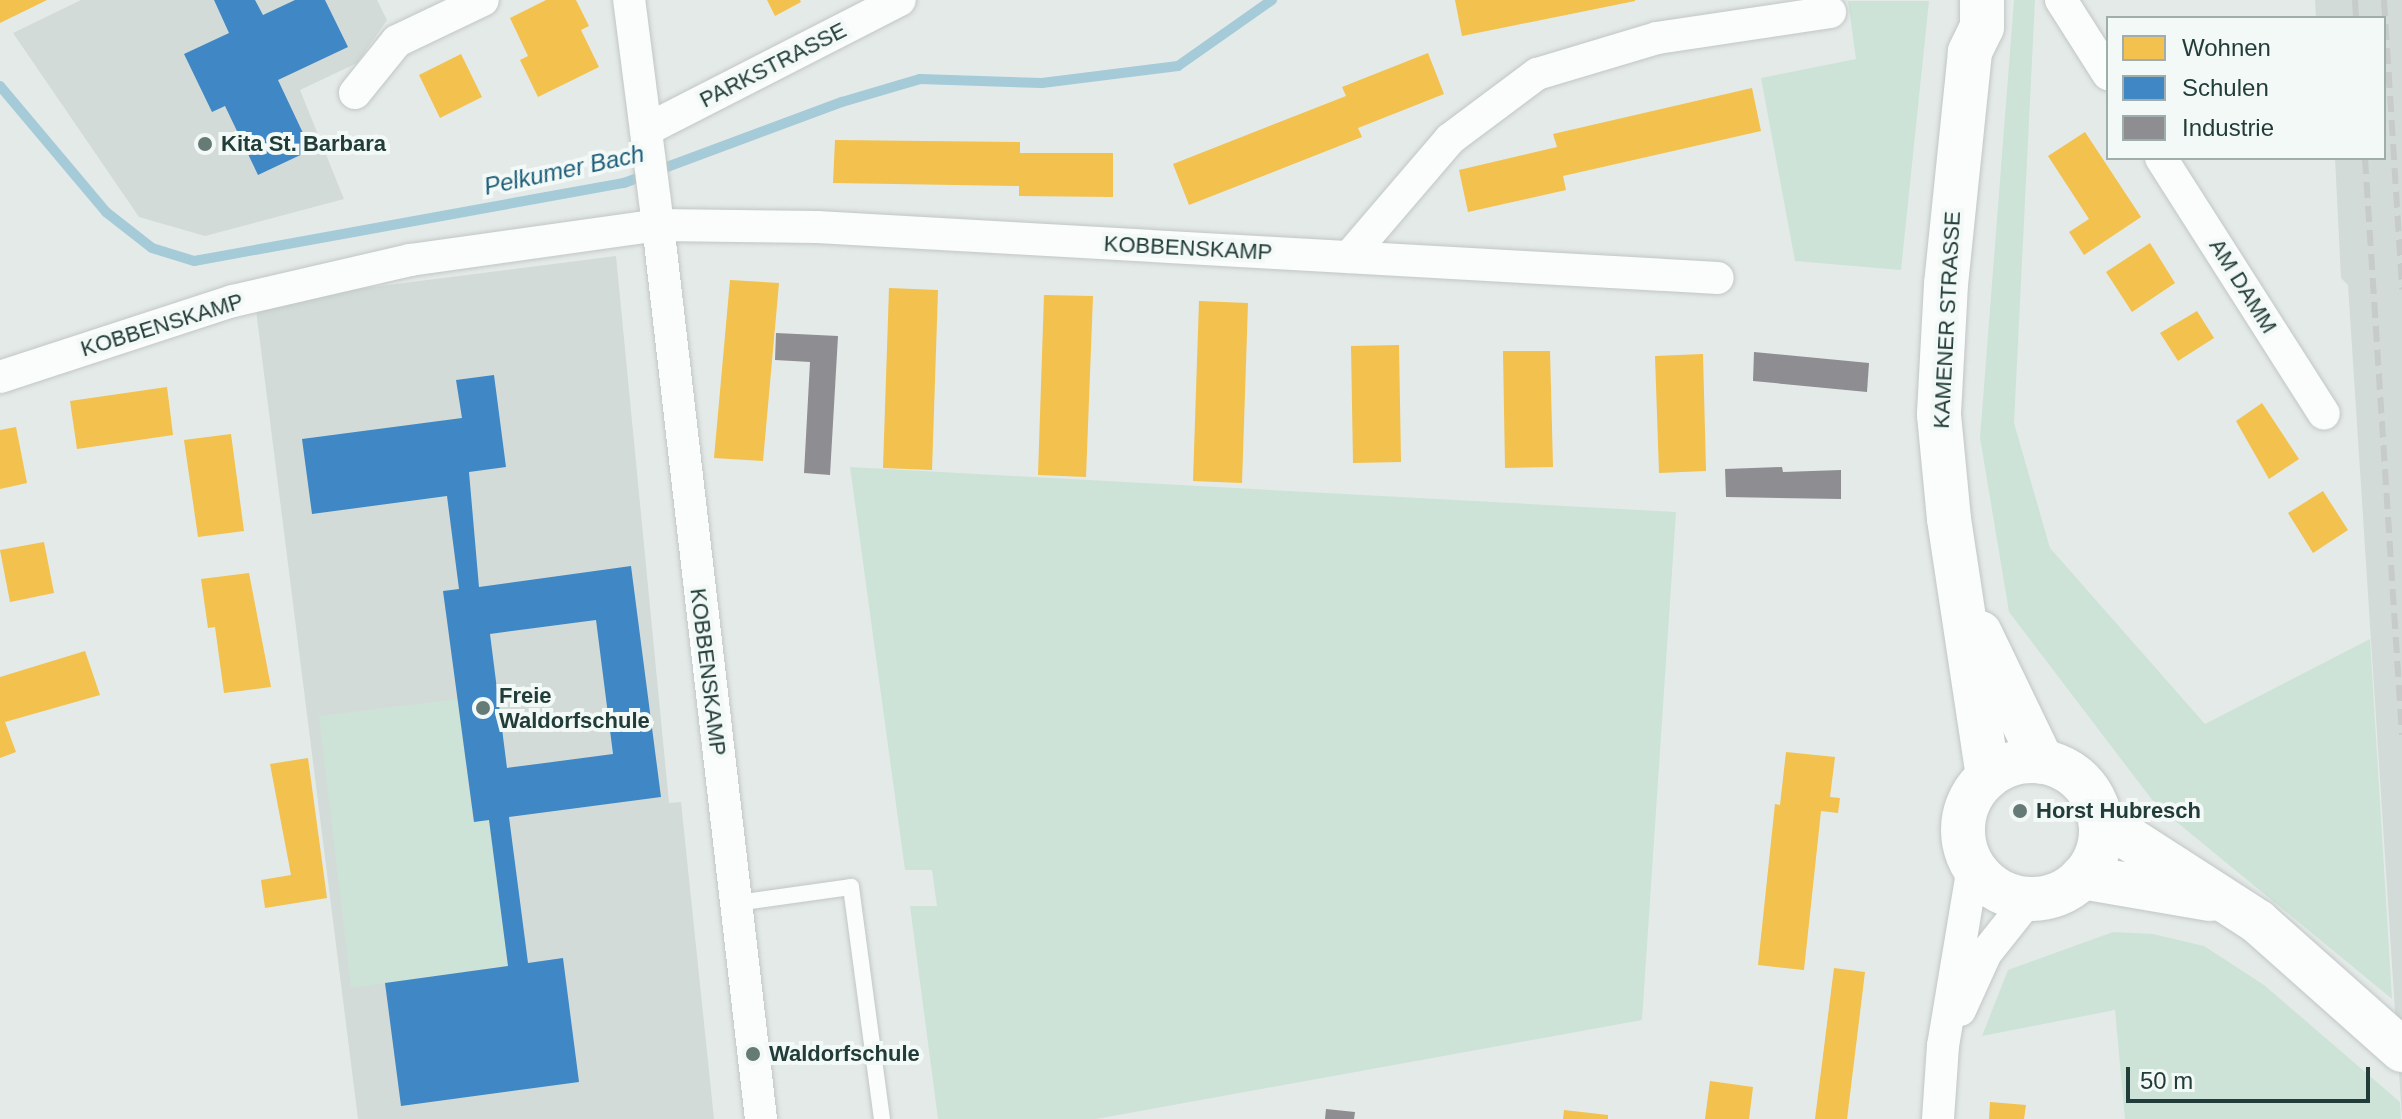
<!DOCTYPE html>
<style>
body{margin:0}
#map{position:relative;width:2402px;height:1119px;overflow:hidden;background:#e4eae8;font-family:Helvetica,sans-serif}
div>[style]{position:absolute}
.built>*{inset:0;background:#d2dbd8}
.green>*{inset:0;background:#cde3d7}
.homes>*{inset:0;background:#f2c14e}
.schools>*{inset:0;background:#3f88c5}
.industry>*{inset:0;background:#8d8d92}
.stream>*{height:10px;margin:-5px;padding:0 5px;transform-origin:5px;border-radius:5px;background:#a5cad8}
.roads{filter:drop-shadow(0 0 2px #c1c7c5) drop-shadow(0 0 2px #c1c7c5)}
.service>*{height:16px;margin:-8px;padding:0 8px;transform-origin:8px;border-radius:8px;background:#fbfcfc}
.minor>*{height:32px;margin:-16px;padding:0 16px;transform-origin:16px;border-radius:16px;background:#fbfcfc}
.secondary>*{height:44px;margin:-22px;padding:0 22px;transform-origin:22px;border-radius:22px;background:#fbfcfc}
.secondary>.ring{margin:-22px;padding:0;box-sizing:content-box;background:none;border:44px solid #fbfcfc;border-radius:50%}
.rail>*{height:6px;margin-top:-3px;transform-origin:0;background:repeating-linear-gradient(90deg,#c7cbca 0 16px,transparent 0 24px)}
.dots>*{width:22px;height:22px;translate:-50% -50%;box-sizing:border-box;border:4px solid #f3f9f6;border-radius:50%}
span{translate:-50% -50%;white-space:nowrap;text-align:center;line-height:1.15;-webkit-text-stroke:8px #f3f9f6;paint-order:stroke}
.street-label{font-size:22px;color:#223d39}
.poi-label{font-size:22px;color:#223d39;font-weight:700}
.left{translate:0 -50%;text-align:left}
.water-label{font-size:24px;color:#1c5e79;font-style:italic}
.legend{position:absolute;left:2106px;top:16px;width:280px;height:144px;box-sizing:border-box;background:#f3f9f6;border:2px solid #9faeaa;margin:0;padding:10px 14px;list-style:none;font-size:24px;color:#223d39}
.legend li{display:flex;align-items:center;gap:16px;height:40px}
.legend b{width:40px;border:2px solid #9faeaa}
.scale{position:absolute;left:2126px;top:1067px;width:244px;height:36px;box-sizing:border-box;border:4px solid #223d39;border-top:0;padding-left:10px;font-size:24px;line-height:28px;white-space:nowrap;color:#223d39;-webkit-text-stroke:6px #f3f9f6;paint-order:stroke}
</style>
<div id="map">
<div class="built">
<i style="clip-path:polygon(81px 0,377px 0,387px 20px,357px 63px,300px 90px,344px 199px,205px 236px,139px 217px,13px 33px)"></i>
<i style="clip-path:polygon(2315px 0,2402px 0,2402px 1119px,2348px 285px,2341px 278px,2335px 158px,2384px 158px,2384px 18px,2316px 18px)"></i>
<i style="clip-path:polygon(616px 256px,669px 803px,681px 802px,714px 1119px,358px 1119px,255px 302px)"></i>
</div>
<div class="green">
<i style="clip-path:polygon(2014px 0,2035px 0,2014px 423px,2050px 548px,2205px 724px,2370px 639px,2392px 999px,2156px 805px,2009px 612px,1980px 438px)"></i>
<i style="clip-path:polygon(1848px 1px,1929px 1px,1901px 270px,1795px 261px,1761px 78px,1856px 59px)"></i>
<i style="clip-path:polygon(850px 467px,1676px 512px,1642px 1020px,1096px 1119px,938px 1119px,910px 906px,937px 906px,932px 870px,905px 870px)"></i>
<i style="clip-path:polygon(458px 699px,473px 821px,489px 820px,508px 966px,351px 988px,319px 716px)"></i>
<i style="clip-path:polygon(2113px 932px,2153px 934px,2204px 946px,2264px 985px,2400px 1102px,2401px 1119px,2125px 1119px,2115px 1010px,1982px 1036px,2008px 970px)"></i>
</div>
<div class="homes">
<i style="clip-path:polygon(0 0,47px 0,0 23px)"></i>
<i style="clip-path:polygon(546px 0,576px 0,589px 26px,581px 30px,599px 67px,538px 97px,520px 60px,528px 56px,510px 18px)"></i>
<i style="clip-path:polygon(767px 0,800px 0,801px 2px,775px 16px)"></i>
<i style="clip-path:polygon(1455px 0,1635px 0,1635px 1px,1462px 36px)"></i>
<i style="clip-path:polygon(1428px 53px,1444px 94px,1358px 128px,1362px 137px,1189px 205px,1173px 164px,1346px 96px,1342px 87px)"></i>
<i style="clip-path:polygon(461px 54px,482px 97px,440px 118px,419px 75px)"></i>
<i style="clip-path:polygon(1752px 88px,1761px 131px,1563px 176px,1566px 190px,1468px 212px,1459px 170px,1557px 147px,1553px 134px)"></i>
<i style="clip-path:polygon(2085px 132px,2141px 217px,2084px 255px,2069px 232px,2089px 219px,2048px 156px)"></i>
<i style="clip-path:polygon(835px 140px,1020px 142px,1020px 153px,1113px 153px,1113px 197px,1019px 196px,1019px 186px,833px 183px)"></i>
<i style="clip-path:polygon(2150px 243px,2175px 283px,2132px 312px,2106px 272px)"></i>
<i style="clip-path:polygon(730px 280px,779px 283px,763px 461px,714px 458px)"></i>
<i style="clip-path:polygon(889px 288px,938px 290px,932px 470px,883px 468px)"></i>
<i style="clip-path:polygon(1044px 295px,1093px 296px,1086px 477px,1038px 475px)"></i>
<i style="clip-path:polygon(1199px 301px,1248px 303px,1242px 483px,1193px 481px)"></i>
<i style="clip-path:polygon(2197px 311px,2214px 338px,2178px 361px,2160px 333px)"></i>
<i style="clip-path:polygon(1399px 345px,1401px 462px,1353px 463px,1351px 346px)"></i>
<i style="clip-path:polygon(1503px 351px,1550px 351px,1553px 467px,1505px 468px)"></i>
<i style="clip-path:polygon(1703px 354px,1706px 471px,1659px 473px,1655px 356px)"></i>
<i style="clip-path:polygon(167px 387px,173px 435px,77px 449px,70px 401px)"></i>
<i style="clip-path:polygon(2262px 403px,2299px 459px,2269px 479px,2236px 421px)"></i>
<i style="clip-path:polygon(16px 427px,27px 483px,0 489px,0 430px)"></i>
<i style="clip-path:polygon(231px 434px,244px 531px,198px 537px,184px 440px)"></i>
<i style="clip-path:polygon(2323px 491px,2348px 530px,2313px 553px,2288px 513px)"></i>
<i style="clip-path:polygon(44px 542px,54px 593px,10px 602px,0 550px)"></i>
<i style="clip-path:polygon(249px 573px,271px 687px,224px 693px,215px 627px,208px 628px,201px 579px)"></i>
<i style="clip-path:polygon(85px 651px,100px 695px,5px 722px,16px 752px,0 758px,0 677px)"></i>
<i style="clip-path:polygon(1786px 752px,1835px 757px,1830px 797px,1840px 798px,1838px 813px,1821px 811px,1804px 970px,1758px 965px,1775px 804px,1780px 805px)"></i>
<i style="clip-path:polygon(308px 758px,327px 898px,265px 908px,261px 880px,291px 875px,270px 764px)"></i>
<i style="clip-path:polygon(1834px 968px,1865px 972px,1847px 1119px,1815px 1119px)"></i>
<i style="clip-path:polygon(1710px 1081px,1753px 1087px,1749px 1119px,1705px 1119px)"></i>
<i style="clip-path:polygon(1990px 1102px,2026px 1105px,2024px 1119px,1989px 1119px)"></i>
<i style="clip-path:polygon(1564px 1110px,1608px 1115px,1608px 1119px,1563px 1119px)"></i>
</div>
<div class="schools">
<i style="clip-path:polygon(214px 0,255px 0,263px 15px,295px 0,325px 0,348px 47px,278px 80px,311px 150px,258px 175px,225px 106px,212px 112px,184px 54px,229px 33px)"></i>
<i style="clip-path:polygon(evenodd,494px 375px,506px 467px,469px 472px,479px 587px,631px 566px,661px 797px,509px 817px,528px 963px,563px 958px,579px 1082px,401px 1106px,385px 983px,508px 966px,489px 820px,474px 822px,443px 591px,459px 589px,447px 496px,312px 514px,302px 439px,462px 418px,456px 380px,494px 375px,596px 620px,613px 754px,507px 768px,490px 634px,596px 620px)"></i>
</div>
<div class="industry">
<i style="clip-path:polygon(776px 333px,838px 336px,830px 475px,804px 473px,810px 362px,775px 360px)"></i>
<i style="clip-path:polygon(1754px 352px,1869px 363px,1867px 392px,1753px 381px)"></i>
<i style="clip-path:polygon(1782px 467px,1783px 472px,1841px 470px,1841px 499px,1726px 497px,1725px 469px)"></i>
<i style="clip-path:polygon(1326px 1109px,1355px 1112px,1354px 1119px,1325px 1119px)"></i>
</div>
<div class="stream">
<i style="left:0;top:86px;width:165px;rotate:49.9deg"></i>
<i style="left:106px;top:212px;width:58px;rotate:38deg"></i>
<i style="left:152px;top:248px;width:44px;rotate:17.2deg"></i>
<i style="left:194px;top:261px;width:437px;rotate:-10.3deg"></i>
<i style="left:624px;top:183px;width:233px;rotate:-20.4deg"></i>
<i style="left:842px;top:102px;width:81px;rotate:-16.4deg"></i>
<i style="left:920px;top:79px;width:122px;rotate:1.9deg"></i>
<i style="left:1042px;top:83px;width:137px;rotate:-7.1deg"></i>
<i style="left:1178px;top:66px;width:115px;rotate:-35.1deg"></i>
</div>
<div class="roads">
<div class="service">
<i style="left:737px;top:903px;width:115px;rotate:-8deg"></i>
<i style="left:851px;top:887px;width:234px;rotate:82.4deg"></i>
</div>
<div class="minor">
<i style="left:2061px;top:0;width:88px;rotate:57.6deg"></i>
<i style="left:355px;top:93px;width:67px;rotate:-51.1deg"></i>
<i style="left:397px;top:41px;width:95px;rotate:-25.5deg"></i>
<i style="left:646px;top:130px;width:285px;rotate:-27.1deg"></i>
<i style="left:2161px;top:158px;width:303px;rotate:57.5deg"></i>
<i style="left:1349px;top:257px;width:155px;rotate:-49.4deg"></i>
<i style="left:1450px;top:139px;width:109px;rotate:-36.8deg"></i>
<i style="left:1537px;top:74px;width:125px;rotate:-16.7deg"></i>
<i style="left:1657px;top:38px;width:175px;rotate:-8.5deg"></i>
<i style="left:0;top:377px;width:245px;rotate:-18.1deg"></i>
<i style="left:233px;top:301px;width:182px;rotate:-13deg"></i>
<i style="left:410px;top:260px;width:250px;rotate:-8deg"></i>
<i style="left:658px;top:225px;width:227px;rotate:-97.3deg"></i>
<i style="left:1960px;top:1010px;width:63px;rotate:-65.5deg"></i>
<i style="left:1986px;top:953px;width:69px;rotate:-51.5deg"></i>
<i style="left:761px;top:1119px;width:900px;rotate:-96.57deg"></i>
<i style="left:658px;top:225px;width:159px;rotate:0.7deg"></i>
<i style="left:817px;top:227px;width:902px;rotate:3.24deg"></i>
<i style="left:1938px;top:1119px;width:73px;rotate:-86.1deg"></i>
<i style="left:1943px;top:1046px;width:182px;rotate:-80.5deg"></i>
</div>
<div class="secondary">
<i style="left:1982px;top:0;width:27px;rotate:90deg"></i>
<i style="left:1982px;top:27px;width:28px;rotate:116deg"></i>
<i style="left:1970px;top:52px;width:233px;rotate:95.9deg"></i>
<i style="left:1946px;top:284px;width:131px;rotate:93.1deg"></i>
<i style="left:1939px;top:415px;width:104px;rotate:84.5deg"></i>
<i style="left:1949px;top:519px;width:261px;rotate:81.4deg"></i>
<i style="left:1980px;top:633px;width:143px;rotate:64.3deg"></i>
<i class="ring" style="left:1963px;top:761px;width:94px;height:94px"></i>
<i style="left:2100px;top:820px;width:188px;rotate:32.8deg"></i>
<i style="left:2258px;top:922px;width:193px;rotate:41.6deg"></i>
<i style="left:2082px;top:877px;width:130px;rotate:9.8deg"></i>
</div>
</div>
<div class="rail">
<i style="left:2355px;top:0;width:18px;rotate:87deg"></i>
<i style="left:2384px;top:0;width:290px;rotate:86.4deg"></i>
<i style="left:2365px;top:158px;width:578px;rotate:86.33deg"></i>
</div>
<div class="dots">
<i style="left:205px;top:144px;background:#667a76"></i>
<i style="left:483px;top:708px;background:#667a76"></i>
<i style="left:2020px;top:811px;background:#667a76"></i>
<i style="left:753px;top:1054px;background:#667a76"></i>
</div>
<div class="street-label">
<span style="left:773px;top:65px;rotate:-27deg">PARKSTRASSE</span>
<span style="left:1188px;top:248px;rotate:3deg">KOBBENSKAMP</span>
<span style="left:2243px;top:286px;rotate:58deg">AM DAMM</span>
<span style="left:1947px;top:320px;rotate:-87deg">KAMENER STRASSE</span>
<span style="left:162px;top:325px;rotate:-17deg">KOBBENSKAMP</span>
<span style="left:708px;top:672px;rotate:83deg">KOBBENSKAMP</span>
</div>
<div class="poi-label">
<span class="left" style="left:221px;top:144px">Kita St. Barbara</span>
<span class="left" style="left:499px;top:708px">Freie<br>Waldorfschule</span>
<span class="left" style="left:2036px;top:811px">Horst Hubresch</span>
<span class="left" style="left:769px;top:1054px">Waldorfschule</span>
</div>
<div class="water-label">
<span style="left:564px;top:170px;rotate:-12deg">Pelkumer Bach</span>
</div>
<ul class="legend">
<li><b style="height:22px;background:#f2c14e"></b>Wohnen</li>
<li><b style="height:22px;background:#3f88c5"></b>Schulen</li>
<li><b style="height:22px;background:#8d8d92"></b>Industrie</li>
</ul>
<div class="scale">50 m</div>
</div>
